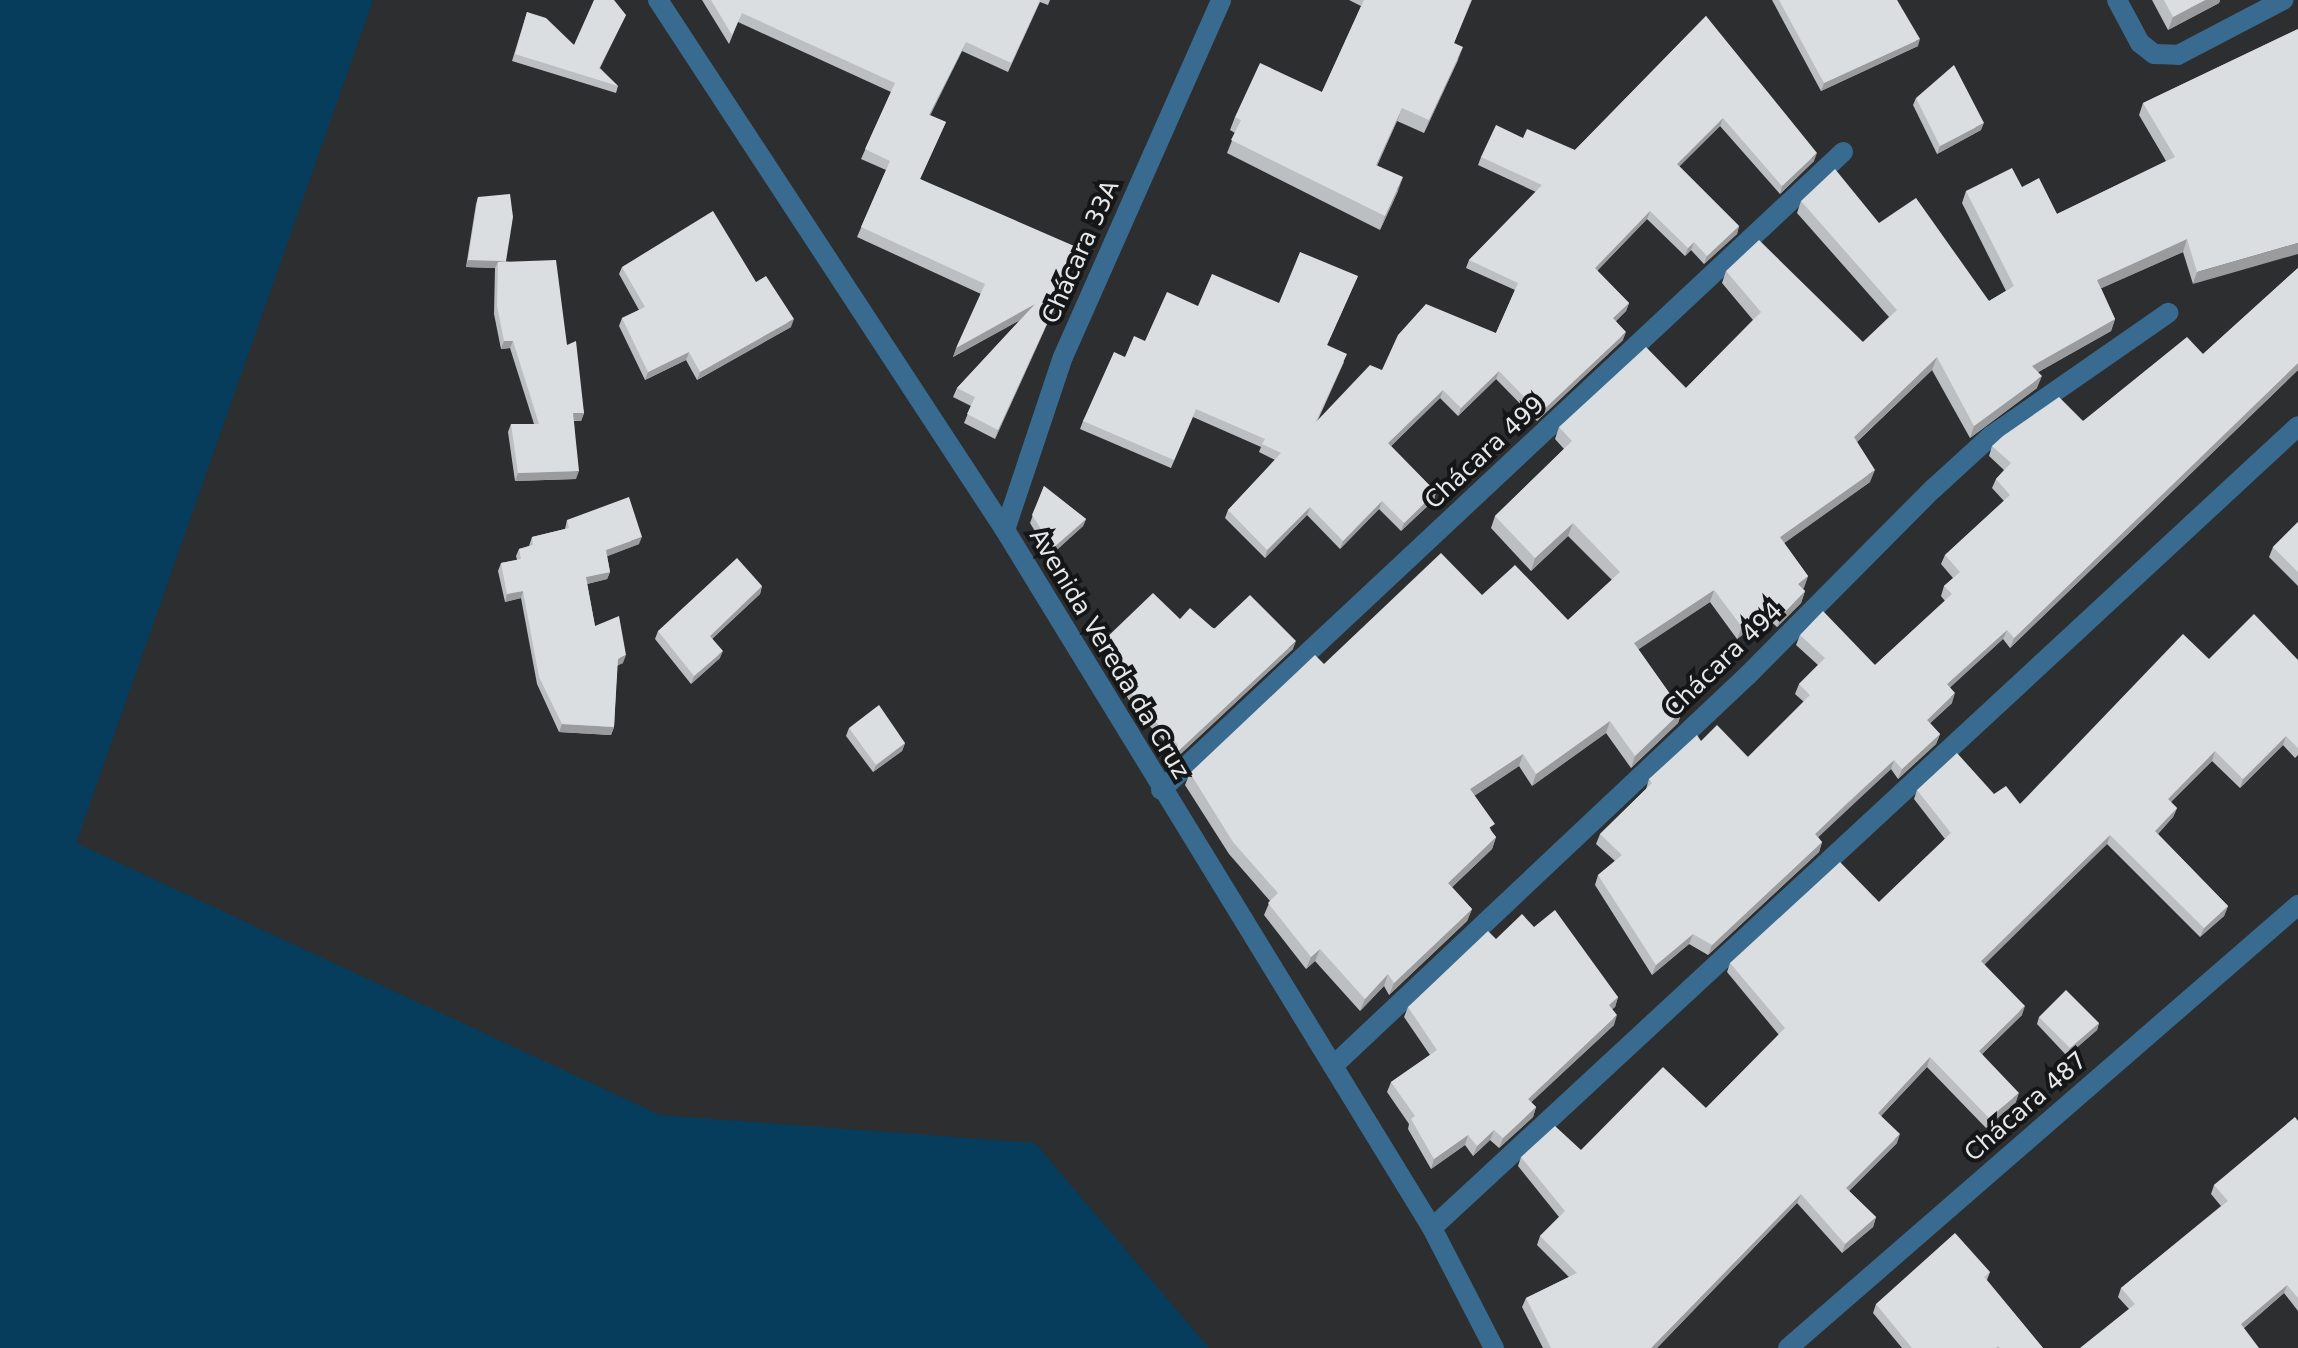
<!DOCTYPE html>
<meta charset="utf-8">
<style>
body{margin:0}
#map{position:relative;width:2298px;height:1348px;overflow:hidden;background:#2c2e30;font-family:"DejaVu Sans",sans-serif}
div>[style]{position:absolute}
.green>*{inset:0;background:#063d5d}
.minor>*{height:20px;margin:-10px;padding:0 10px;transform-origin:10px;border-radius:10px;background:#386b8f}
.wall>*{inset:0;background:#bcbfc1}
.shaded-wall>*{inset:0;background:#999b9d}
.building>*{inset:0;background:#dbdee0}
span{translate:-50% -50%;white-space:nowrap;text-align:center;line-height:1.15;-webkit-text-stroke:8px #151617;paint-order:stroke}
.street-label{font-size:24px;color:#e6e8e9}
</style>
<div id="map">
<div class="green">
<i style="clip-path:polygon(0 0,373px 0,76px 843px,660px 1115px,1035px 1143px,1209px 1348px,0 1348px)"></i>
</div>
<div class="minor">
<i style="left:658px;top:0;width:633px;rotate:56.79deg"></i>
<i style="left:1005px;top:530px;width:818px;rotate:58.54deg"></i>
<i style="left:1432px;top:1228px;width:135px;rotate:62.7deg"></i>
<i style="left:2117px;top:0;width:49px;rotate:61.9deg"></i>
<i style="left:2140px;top:43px;width:18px;rotate:38deg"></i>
<i style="left:2154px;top:54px;width:24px;rotate:2deg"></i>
<i style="left:2178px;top:55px;width:119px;rotate:-27.6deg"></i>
<i style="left:1005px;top:530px;width:182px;rotate:-71.5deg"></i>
<i style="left:1063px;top:357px;width:390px;rotate:-66.1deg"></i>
<i style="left:1161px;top:790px;width:934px;rotate:-43.09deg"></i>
<i style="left:1333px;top:1066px;width:569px;rotate:-43.29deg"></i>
<i style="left:1747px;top:676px;width:264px;rotate:-45.2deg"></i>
<i style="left:1933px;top:489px;width:79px;rotate:-42.4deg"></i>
<i style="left:1991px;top:436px;width:216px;rotate:-34.8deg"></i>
<i style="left:1432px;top:1228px;width:1180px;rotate:-42.8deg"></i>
<i style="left:1788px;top:1348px;width:676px;rotate:-40.98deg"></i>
</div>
<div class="wall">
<i style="clip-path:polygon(702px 0,1050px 0,1048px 5px,1040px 2px,1008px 72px,962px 51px,930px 115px,946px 122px,920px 179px,1077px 258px,995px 439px,964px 423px,971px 406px,953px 397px,957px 388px,1020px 320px,953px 357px,981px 294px,857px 237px,886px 170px,861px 159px,891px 92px,738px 22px,729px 44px)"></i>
<i style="clip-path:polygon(1349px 0,1472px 0,1454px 43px,1458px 60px,1424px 133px,1397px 121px,1377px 166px,1398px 191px,1380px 230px,1227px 153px,1235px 133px,1230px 130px,1235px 117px,1322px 92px,1361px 6px)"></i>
<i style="clip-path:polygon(1772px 0,1897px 0,1918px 46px,1821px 91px)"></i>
<i style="clip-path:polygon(2152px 0,2220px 0,2219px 3px,2168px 30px)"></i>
<i style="clip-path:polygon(527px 12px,574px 45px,626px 15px,600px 68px,618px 86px,616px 93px,512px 61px)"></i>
<i style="clip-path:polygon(1706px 16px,1814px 161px,1780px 194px,1720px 126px,1679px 166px,1739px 226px,1737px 234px,1704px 264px,1691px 250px,1685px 256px,1647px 219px,1597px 271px,1629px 303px,1626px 311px,1616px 321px,1623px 340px,1537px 421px,1496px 379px,1458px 416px,1440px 398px,1391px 446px,1436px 492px,1434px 500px,1401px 531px,1379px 509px,1340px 549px,1307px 515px,1265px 558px,1225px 518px,1228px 510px,1275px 460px,1259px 452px,1261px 447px,1193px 417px,1171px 468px,1080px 429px,1083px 421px,1125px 357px,1145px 341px,1198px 306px,1279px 303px,1358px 276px,1327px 345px,1344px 362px,1317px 422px,1382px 370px,1496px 333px,1515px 290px,1466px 268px,1469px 260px,1536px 192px,1478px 165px,1481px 157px,1523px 138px,1575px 150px)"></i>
<i style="clip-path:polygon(2298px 29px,2193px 284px,2183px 252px,2101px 288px,2115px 319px,2111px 331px,2038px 372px,2037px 388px,1970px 438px,1932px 370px,1857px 442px,1870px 482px,1784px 543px,1808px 576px,1803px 589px,1805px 591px,1801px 603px,1777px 627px,1766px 617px,1737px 639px,1710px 602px,1638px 649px,1682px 711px,1678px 723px,1631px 768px,1606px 733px,1532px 786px,1519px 766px,1474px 796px,1492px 832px,1496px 837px,1492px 849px,1452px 887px,1472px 909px,1467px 921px,1389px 995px,1384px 986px,1360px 1011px,1315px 961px,1306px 969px,1264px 915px,1270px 901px,1229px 854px,1185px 785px,1190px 773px,1324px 664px,1482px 595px,1568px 620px,1612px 580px,1568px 536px,1531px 571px,1491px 528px,1495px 516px,1564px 449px,1555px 439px,1559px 427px,1686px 388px,1753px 320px,1722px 283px,1726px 271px,1863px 342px,1889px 317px,1797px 213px,1801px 201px,1879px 223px,1989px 301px,2006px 291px,1962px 203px,1966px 191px,2022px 187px,2057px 214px,2166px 161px,2139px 115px,2143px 103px)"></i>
<i style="clip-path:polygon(1916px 98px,1981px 130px,1937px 154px,1913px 105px)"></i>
<i style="clip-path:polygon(478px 197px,506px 261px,567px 345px,584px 413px,581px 421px,574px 421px,576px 479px,515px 481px,508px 432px,511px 424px,534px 424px,510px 348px,501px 349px,494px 314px,495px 268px,466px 267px,476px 204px)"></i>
<i style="clip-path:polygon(622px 267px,756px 282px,791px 327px,697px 380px,686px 360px,645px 380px,619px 326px,622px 318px,639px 310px,619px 274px)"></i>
<i style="clip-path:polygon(2298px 268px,2298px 370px,2010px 648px,2003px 639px,1950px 687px,1952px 703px,1930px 723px,1940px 734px,1936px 744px,1898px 779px,1891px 769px,1842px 814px,1818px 837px,1822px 842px,1819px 852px,1708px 955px,1689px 944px,1652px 975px,1595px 885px,1598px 875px,1615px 861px,1596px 844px,1600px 834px,1646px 789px,1649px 779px,1701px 741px,1748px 757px,1804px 702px,1795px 694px,1799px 684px,1818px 665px,1796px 645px,1800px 635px,1875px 665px,1945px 601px,1941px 596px,1944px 586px,1953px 578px,1941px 564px,1945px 555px,2004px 501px,1992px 488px,1996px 479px,2004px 470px,1989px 456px,1992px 446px,2083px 421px,2203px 354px)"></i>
<i style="clip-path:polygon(1044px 486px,1086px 519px,1083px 526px,1050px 556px,1030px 523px)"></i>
<i style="clip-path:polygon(567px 520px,639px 544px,607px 556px,610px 572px,607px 579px,587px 584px,595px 626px,623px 663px,617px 665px,614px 727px,611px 735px,559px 732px,537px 684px,521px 598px,505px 602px,498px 571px,501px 563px,517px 560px,516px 556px,519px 549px,529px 546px,532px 537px,565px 529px)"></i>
<i style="clip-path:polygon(2298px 522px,2298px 586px,2269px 557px,2273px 547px)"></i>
<i style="clip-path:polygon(762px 586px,760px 594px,712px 639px,720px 658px,691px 684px,655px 639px,658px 631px)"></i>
<i style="clip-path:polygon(1180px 619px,1293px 649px,1171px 763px,1175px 752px,1135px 711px,1100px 648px,1103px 641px)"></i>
<i style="clip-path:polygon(2209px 659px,2298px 660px,2298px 755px,2295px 758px,2283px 745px,2240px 788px,2212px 761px,2171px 802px,2177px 808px,2173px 817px,2158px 834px,2228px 906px,2224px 916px,2200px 937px,2107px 844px,1984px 964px,2022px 1015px,1982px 1054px,2016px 1102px,1986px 1128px,1927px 1067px,1881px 1116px,1897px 1143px,1849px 1191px,1876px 1217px,1873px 1227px,1842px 1253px,1797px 1203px,1657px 1348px,1543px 1348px,1522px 1307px,1526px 1298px,1569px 1277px,1537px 1245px,1540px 1236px,1559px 1217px,1518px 1166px,1521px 1157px,1581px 1150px,1706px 1108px,1779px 1035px,1727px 972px,1730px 963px,1879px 902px,1945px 839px,1914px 799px,1917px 790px,1994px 794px,2020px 804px)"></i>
<i style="clip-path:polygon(849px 728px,905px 743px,902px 751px,873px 772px,846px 736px)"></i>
<i style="clip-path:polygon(1534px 927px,1618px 997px,1615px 1007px,1612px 1009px,1614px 1025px,1531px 1102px,1536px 1107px,1533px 1117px,1499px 1148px,1490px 1140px,1473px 1156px,1465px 1145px,1431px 1169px,1408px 1129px,1409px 1124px,1387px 1092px,1391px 1082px,1430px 1055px,1404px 1017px,1408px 1007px,1496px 939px)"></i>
<i style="clip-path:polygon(2039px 1017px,2099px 1023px,2097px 1030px,2067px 1056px,2037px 1024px)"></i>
<i style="clip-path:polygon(2298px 1121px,2298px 1311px,2284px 1293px,2244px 1328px,2129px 1309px,2118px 1297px,2121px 1288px,2221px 1206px,2211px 1194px,2214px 1185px)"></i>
<i style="clip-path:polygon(1990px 1272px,1987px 1280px,2043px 1348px,1902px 1348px,1873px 1313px,1876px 1304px)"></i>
</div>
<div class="shaded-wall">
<i style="clip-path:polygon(2205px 0,2220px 0,2219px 3px,2168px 30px,2173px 17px)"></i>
<i style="clip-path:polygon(1920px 39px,1918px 46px,1821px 91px,1824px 83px)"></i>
<i style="clip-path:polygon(966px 42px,962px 51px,926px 124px,929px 115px)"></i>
<i style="clip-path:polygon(1463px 47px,1458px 60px,1424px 133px,1429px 120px)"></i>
<i style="clip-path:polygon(1402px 108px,1397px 121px,1371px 178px,1376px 165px)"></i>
<i style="clip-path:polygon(1723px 118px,1720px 126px,1674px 172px,1677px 164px)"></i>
<i style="clip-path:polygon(1984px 123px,1981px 130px,1937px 154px,1940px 146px)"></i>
<i style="clip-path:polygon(1817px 153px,1814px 161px,1780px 194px,1782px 186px)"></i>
<i style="clip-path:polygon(1403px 177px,1398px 191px,1380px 230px,1385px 216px)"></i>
<i style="clip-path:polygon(1650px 211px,1647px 219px,1592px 276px,1595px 268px)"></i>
<i style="clip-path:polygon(1739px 226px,1737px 234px,1704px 264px,1707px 256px)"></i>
<i style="clip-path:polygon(2187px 239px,2183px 252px,2093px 292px,2097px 280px)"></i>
<i style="clip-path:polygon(1694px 242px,1691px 250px,1685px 256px,1688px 248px)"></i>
<i style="clip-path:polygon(2298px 243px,2298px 254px,2193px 284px,2197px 272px)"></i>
<i style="clip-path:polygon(1081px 249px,1077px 258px,995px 439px,998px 430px)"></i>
<i style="clip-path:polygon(468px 260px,506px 261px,498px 262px,495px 268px,466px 267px)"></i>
<i style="clip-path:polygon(1629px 303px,1626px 311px,1610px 326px,1613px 318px)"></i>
<i style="clip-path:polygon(1035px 304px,1031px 314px,953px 357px,956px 348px)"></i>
<i style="clip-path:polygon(794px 319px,791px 327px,697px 380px,700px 372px)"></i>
<i style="clip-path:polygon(2115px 319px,2111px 331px,2028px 378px,2032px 366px)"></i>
<i style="clip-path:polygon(1626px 332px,1623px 340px,1537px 421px,1540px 413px)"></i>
<i style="clip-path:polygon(504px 341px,513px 341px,510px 348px,501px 349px)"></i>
<i style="clip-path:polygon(689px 352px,686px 360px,645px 380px,648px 372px)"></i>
<i style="clip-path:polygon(1937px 357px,1932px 370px,1849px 449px,1854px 437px)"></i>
<i style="clip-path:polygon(2298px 363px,2298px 370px,2010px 648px,2014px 638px)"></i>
<i style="clip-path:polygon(1499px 371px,1496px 379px,1458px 416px,1461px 408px)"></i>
<i style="clip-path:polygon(2042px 376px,2037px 388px,1970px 438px,1974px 426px)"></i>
<i style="clip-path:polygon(1443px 390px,1440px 398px,1386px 451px,1388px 443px)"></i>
<i style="clip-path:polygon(573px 413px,584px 413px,581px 421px,570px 420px)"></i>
<i style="clip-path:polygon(1875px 470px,1870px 482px,1776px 549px,1780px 537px)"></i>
<i style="clip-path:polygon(579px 471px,576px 479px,515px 481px,518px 473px)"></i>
<i style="clip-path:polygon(1436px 492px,1434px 500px,1401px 531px,1404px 523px)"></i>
<i style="clip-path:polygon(1382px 501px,1379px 509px,1340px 549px,1343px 541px)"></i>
<i style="clip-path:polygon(1310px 507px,1307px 515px,1265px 558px,1267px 550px)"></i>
<i style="clip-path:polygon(1086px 519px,1083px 526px,1050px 556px,1053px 548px)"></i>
<i style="clip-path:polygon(1573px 523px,1568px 536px,1531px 571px,1535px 558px)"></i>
<i style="clip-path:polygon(642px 537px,639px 544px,603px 558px,606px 550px)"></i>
<i style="clip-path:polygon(610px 572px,607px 579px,583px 585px,586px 577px)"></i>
<i style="clip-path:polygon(1808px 576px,1804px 588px,1793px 596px,1798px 584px)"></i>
<i style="clip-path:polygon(762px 586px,760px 594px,707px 643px,710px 636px)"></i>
<i style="clip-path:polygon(1714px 590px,1710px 602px,1630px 655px,1634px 643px)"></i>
<i style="clip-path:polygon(523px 591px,521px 598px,505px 602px,507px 594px)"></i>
<i style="clip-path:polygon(1805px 591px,1801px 603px,1777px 627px,1782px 615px)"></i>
<i style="clip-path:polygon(1771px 605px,1766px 617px,1737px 639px,1742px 627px)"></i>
<i style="clip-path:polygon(2007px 630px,2003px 639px,1943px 694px,1947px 684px)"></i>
<i style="clip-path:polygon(1296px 641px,1293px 649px,1171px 763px,1174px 755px)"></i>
<i style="clip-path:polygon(723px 651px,720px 658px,691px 684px,694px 676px)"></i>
<i style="clip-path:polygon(626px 655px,623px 663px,615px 667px,618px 659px)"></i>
<i style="clip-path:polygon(1955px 693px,1952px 703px,1923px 730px,1927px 720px)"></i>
<i style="clip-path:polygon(1682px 711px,1678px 723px,1631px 768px,1635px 756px)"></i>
<i style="clip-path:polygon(1610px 721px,1606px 733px,1532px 786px,1536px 774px)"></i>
<i style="clip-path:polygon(562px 724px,614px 727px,611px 735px,559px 732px)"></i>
<i style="clip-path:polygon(1940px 734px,1936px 744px,1898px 779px,1902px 769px)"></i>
<i style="clip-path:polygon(2286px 736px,2283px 745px,2240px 788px,2243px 779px)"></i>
<i style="clip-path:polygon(905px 743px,902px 751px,873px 772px,876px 765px)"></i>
<i style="clip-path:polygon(2215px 751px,2212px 761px,2164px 808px,2168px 799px)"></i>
<i style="clip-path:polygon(1523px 754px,1519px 766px,1465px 802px,1470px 789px)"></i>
<i style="clip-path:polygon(1894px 760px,1891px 769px,1811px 844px,1815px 834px)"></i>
<i style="clip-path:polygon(2177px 808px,2173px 817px,2152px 840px,2155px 831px)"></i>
<i style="clip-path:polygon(2110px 835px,2107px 844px,1978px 971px,1981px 961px)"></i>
<i style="clip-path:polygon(1496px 837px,1492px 849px,1444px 895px,1448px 883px)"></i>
<i style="clip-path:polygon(1822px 842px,1819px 852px,1708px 955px,1712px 945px)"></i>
<i style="clip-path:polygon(2228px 906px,2224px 916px,2200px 937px,2204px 928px)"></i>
<i style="clip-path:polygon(1472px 909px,1467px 921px,1389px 995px,1394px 983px)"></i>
<i style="clip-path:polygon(1693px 934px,1689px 944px,1652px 975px,1656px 965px)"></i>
<i style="clip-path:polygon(1320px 949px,1315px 961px,1306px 969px,1311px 957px)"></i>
<i style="clip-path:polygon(1388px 974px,1384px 986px,1360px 1011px,1365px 999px)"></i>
<i style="clip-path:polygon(1618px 997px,1615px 1007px,1605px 1015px,1609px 1005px)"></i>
<i style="clip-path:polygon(2025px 1006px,2022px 1015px,1976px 1060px,1979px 1051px)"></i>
<i style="clip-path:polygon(1617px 1015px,1614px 1025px,1524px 1109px,1528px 1099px)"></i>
<i style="clip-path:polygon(2099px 1023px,2097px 1030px,2067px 1056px,2070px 1048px)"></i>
<i style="clip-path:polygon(1930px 1057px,1927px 1067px,1875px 1122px,1878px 1113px)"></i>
<i style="clip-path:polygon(2019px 1093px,2016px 1102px,1986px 1128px,1989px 1118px)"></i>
<i style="clip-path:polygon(1536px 1107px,1533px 1117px,1499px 1148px,1503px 1138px)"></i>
<i style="clip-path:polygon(1494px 1130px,1490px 1140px,1473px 1156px,1477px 1146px)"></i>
<i style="clip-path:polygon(1900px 1134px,1897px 1143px,1843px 1197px,1846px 1188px)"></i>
<i style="clip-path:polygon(1468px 1135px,1465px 1145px,1431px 1169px,1434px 1159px)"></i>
<i style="clip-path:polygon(1801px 1194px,1797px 1203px,1657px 1348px,1651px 1348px)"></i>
<i style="clip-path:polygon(1876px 1217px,1873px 1227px,1842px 1253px,1845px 1244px)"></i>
<i style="clip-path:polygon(2287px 1285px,2284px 1293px,2238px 1333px,2241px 1324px)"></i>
</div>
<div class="building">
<i style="clip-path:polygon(594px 0,614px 0,626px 15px,599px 68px,618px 86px,515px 54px,527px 12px,546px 18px,574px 45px)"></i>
<i style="clip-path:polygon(711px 0,1040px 0,1011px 63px,966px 42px,929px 115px,946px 122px,920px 179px,1081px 249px,998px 430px,967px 414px,975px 397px,957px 388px,1035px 304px,956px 348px,985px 284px,861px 227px,890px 161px,865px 149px,895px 83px,742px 13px,732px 35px)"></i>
<i style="clip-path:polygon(1364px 0,1471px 0,1454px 43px,1463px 47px,1429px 120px,1402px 108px,1376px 165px,1403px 177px,1385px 216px,1231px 140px,1241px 120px,1235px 117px,1260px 63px,1322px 92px)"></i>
<i style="clip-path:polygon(1779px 0,1897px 0,1920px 39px,1824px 83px)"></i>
<i style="clip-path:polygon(2164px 0,2205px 0,2173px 17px)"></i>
<i style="clip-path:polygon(1706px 16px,1817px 153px,1782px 186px,1723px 118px,1677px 164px,1739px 226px,1707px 256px,1694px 242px,1688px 248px,1650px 211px,1595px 268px,1629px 303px,1613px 318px,1626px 332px,1540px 413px,1499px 371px,1461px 408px,1443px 390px,1388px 443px,1436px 492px,1404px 523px,1382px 501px,1343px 541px,1310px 507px,1267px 550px,1228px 510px,1281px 453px,1262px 444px,1265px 439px,1196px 409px,1174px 460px,1083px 421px,1114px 352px,1125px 357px,1134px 336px,1145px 341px,1167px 292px,1198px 306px,1212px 274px,1279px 303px,1300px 252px,1358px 276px,1327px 345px,1347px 354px,1315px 423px,1370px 365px,1382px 370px,1398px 335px,1426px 304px,1496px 333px,1518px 283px,1469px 260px,1542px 185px,1481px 157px,1496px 125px,1523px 138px,1527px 129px,1575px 150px)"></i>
<i style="clip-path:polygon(2298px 29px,2298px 243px,2197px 272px,2187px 239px,2097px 280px,2115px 319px,2032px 366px,2042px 376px,1974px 426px,1937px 357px,1854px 437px,1875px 470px,1780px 537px,1808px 576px,1798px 584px,1805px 591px,1782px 615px,1771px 605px,1742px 627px,1714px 590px,1634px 643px,1682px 711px,1635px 756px,1610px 721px,1536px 774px,1523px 754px,1470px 789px,1495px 824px,1489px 828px,1496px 837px,1448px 883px,1472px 909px,1394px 983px,1388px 974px,1365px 999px,1320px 949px,1311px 957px,1268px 903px,1278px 893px,1233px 842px,1190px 773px,1315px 655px,1324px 664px,1441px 553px,1482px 595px,1515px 565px,1568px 620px,1620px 572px,1573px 523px,1535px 558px,1495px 516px,1572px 441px,1559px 427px,1646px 347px,1686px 388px,1761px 312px,1726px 271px,1759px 240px,1863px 342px,1897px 310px,1801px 201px,1835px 169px,1879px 223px,1916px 198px,1989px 301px,2014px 286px,1966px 191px,2012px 168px,2022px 187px,2039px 178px,2057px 214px,2175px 157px,2143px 103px)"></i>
<i style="clip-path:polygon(1954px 65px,1984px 123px,1940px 146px,1916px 98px)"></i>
<i style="clip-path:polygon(510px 194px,513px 217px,506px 261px,468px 260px,478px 197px)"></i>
<i style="clip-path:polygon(713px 211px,756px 282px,766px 276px,794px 319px,700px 372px,689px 352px,648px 372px,622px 318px,645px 307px,622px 267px)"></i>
<i style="clip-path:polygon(556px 260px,567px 345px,576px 341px,584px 413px,573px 413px,579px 471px,518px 473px,511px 424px,539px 424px,513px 341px,504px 341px,497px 306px,498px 262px)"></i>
<i style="clip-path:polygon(2298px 268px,2298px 363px,2014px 638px,2007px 630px,1947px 684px,1955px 693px,1927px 720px,1940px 734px,1902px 769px,1894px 760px,1846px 804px,1815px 834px,1822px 842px,1712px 945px,1693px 934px,1656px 965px,1598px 875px,1622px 855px,1600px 834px,1652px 783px,1649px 779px,1697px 735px,1701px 741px,1717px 725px,1748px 757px,1810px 695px,1799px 684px,1825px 658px,1800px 635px,1823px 611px,1875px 665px,1952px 594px,1944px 586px,1960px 572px,1945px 555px,2010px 495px,1996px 479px,2011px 463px,1992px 446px,2003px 436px,2059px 397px,2083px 421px,2187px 337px,2203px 354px)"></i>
<i style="clip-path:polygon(1044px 486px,1086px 519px,1053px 548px,1032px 515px)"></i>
<i style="clip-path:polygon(629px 497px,642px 537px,606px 550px,610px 572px,586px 577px,595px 626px,619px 616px,626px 655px,618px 659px,614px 727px,562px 724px,539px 677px,523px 591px,507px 594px,501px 563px,521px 559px,519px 549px,533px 545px,532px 537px,569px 528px,567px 520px)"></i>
<i style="clip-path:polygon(2298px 522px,2298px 572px,2273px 547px)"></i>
<i style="clip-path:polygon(737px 558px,762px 586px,710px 636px,723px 651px,694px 676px,658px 631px)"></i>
<i style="clip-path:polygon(1153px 593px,1180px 619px,1190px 608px,1214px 629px,1250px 595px,1296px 641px,1174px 755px,1178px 745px,1137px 703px,1103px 641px)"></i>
<i style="clip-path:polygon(2254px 614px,2298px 660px,2298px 748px,2286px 736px,2243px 779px,2215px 751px,2168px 799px,2177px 808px,2155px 831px,2228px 906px,2204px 928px,2110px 835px,1981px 961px,2025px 1006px,1979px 1051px,2019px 1093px,1989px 1118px,1930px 1057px,1878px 1113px,1900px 1134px,1846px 1188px,1876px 1217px,1845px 1244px,1801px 1194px,1651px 1348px,1551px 1348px,1526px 1298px,1577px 1273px,1540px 1236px,1565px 1211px,1521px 1157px,1555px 1126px,1581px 1150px,1663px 1067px,1706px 1108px,1785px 1028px,1730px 963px,1840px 862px,1879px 902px,1951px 833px,1917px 790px,1957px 753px,1994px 794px,2006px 786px,2020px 804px,2183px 634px,2209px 659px)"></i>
<i style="clip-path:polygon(879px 705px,905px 743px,876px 765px,849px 728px)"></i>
<i style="clip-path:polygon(1555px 910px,1618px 997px,1609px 1005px,1617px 1015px,1528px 1099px,1536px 1107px,1503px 1138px,1494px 1130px,1477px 1146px,1468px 1135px,1434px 1159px,1411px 1119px,1415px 1116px,1391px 1082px,1437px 1050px,1408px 1007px,1488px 931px,1496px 939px,1522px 914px,1534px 927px)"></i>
<i style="clip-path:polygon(2066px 990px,2099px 1023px,2070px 1048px,2039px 1017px)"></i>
<i style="clip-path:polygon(2295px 1117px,2298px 1121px,2298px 1298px,2287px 1285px,2241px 1324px,2259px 1348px,2080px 1348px,2135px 1304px,2121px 1288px,2228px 1201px,2214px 1185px)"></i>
<i style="clip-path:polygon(1955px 1233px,1990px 1272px,1984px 1277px,2043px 1348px,2000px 1348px,1998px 1346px,1996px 1348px,1912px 1348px,1876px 1304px)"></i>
</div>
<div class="street-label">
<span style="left:1081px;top:252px;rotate:-66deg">Chácara 33A</span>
<span style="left:1485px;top:453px;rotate:-43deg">Chácara 499</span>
<span style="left:1109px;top:654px;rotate:59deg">Avenida Vereda da Cruz</span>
<span style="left:1724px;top:660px;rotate:-44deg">Chácara 494</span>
<span style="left:2026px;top:1107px;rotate:-41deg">Chácara 487</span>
</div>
</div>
